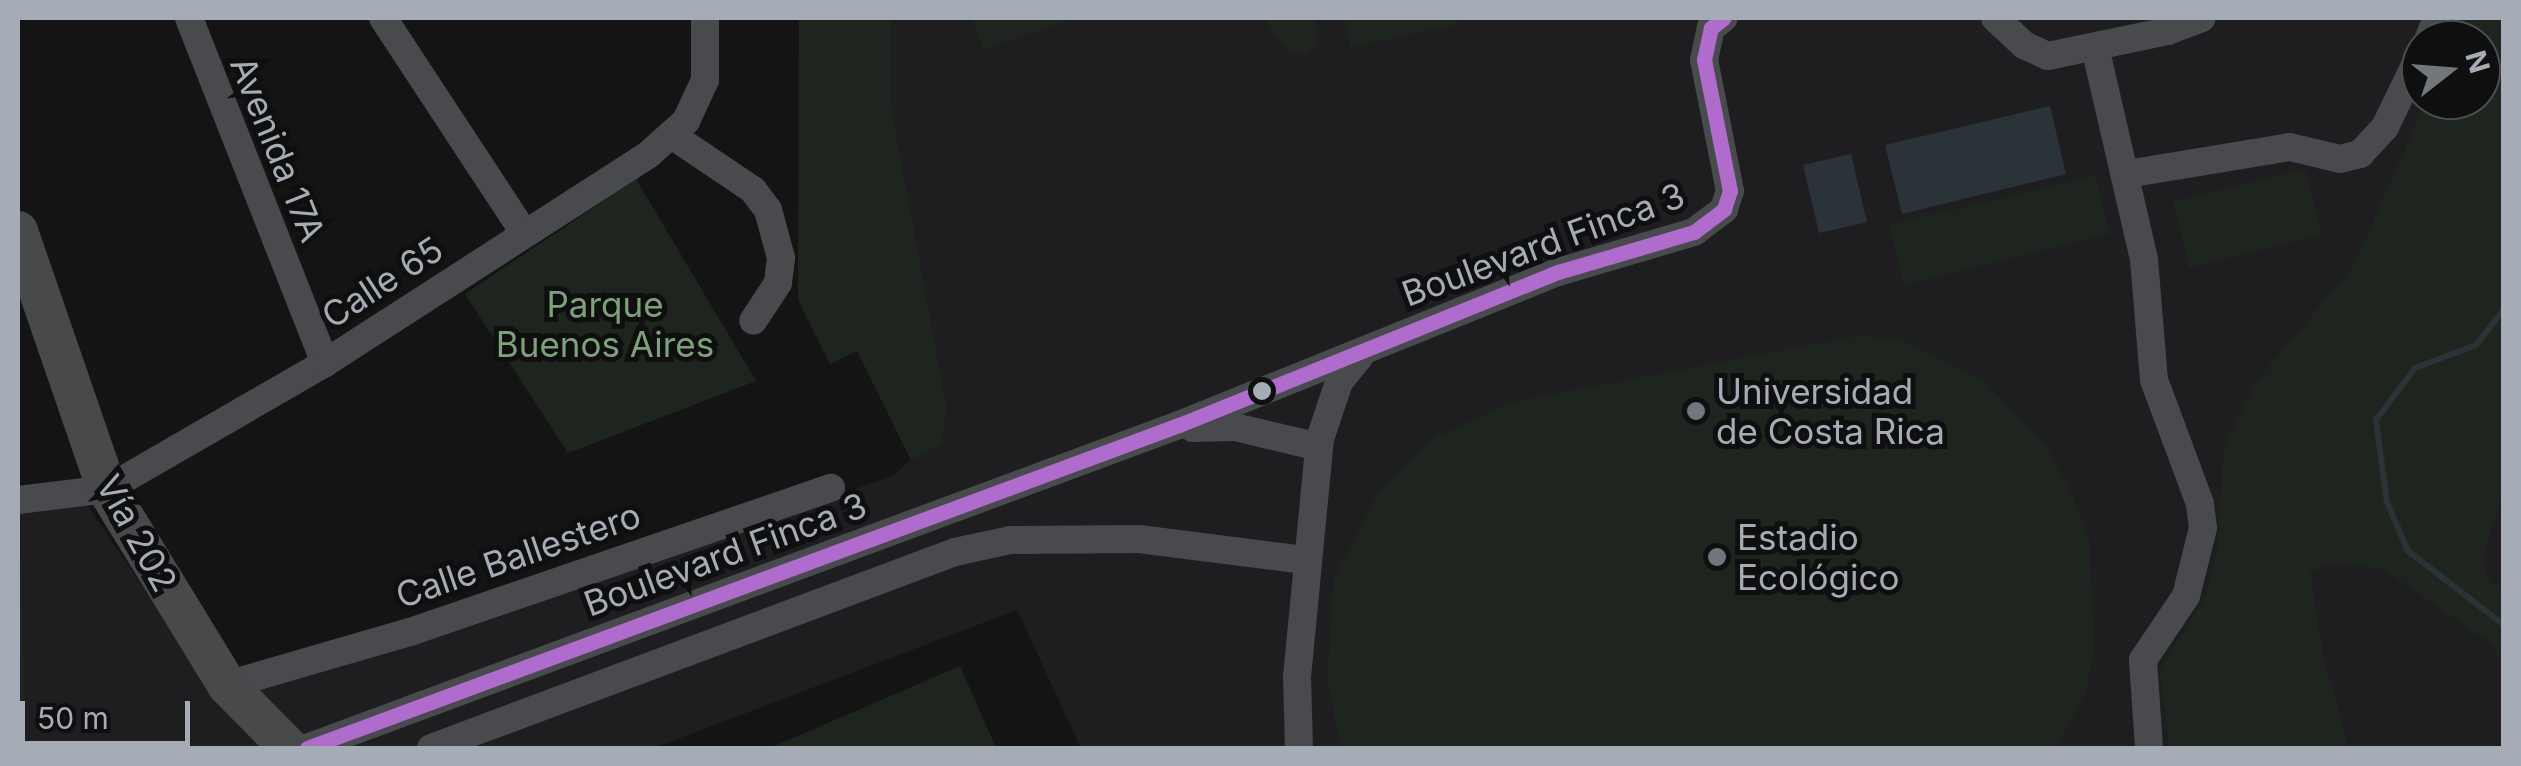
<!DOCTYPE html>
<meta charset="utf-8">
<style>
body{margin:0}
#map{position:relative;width:2521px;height:766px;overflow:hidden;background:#141414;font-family:Inter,sans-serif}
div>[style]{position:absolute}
.built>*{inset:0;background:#1e1e20}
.green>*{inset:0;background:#1e251e}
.water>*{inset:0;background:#2a3337}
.stream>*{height:6px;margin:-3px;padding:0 3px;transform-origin:3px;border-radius:3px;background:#2a3337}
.street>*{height:28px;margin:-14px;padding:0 14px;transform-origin:14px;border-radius:14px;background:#484a4d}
.secondary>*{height:40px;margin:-20px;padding:0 20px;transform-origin:20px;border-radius:20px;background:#47494b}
.bus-1>*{height:15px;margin:-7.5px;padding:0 7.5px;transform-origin:7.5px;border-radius:7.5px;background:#b06ccc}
.dots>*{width:28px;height:28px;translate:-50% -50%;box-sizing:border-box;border:5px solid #0f0f10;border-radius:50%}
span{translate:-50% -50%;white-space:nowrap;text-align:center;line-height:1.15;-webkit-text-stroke:10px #0f0f10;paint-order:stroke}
.street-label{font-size:35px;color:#a5acb6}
.park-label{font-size:35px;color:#7da17b}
.poi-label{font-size:35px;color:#a5acb6}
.left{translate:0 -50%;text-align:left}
.frame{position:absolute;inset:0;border:20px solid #a5acb6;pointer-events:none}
.north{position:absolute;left:2401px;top:20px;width:100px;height:100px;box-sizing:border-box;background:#0f0f10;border:2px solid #4b4e52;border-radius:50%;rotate:73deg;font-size:28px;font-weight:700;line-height:40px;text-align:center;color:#a5acb6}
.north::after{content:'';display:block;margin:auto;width:35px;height:45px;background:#72777d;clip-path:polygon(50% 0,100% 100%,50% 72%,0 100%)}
.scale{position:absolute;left:20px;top:701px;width:170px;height:45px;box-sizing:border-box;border:5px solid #a5acb6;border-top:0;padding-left:12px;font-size:30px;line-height:35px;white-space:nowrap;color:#a5acb6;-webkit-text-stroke:8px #0f0f10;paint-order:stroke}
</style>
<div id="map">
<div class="built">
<i style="clip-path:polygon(evenodd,821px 18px,2503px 18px,2503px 748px,1081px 748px,1017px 610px,654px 748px,310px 748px,248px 687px,835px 496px,892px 476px,911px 460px,865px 362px,821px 18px,2421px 40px,2481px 40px,2481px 100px,2421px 100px,2421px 40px)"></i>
<i style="clip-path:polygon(84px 501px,218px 696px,271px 748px,18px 748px,18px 508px)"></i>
</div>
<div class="green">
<i style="clip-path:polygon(799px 18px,891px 18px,891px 107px,946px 405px,942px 444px,911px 460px,857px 351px,830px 364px,798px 300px)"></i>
<i style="clip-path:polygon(972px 18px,1076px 18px,983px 49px)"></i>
<i style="clip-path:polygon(1264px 18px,1315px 18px,1317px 45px,1304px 56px,1286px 50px)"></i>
<i style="clip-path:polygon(1345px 18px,1456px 18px,1457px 25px,1351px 47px)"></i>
<i style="clip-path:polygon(2458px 18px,2503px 18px,2504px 490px,2482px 560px,2491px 584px,2503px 585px,2503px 667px,2490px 643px,2382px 568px,2331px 564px,2310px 572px,2323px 655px,2349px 748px,2169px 748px,2160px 669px,2207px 594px,2217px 551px,2224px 446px,2256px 382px,2354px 265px,2427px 100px,2481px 100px,2481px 40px,2449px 40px)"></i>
<i style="clip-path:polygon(2306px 169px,2322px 235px,2189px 268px,2173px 202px)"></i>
<i style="clip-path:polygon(2096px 175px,2110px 234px,1903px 285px,1889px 225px)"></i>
<i style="clip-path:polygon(636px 179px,756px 381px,568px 453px,465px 294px)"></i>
<i style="clip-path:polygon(1862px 335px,1903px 341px,1985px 381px,2049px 449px,2072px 494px,2089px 537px,2095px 651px,2085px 694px,2056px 748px,1341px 748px,1327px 678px,1334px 578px,1374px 499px,1435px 437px,1512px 402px)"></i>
<i style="clip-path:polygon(18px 535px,20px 543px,26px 748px,18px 748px)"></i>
<i style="clip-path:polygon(960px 666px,996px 748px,770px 748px)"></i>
</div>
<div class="water">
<i style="clip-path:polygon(2050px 106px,2066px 174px,1902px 214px,1885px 145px)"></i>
<i style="clip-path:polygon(1851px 154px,1867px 222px,1819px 233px,1803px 165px)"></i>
</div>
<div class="stream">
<i style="left:2504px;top:309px;width:46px;rotate:127.9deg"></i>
<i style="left:2476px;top:345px;width:65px;rotate:159.3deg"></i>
<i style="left:2415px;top:368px;width:65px;rotate:126.9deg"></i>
<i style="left:2376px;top:420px;width:83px;rotate:82.4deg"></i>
<i style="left:2387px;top:502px;width:53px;rotate:66.8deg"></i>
<i style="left:2408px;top:551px;width:121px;rotate:37.6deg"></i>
</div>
<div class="street">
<i style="left:189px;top:18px;width:371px;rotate:68.5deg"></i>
<i style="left:383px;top:18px;width:258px;rotate:56.7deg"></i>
<i style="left:1995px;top:18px;width:40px;rotate:43deg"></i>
<i style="left:2024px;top:45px;width:26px;rotate:25deg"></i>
<i style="left:2048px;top:56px;width:123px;rotate:-11.8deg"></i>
<i style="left:2168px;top:31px;width:36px;rotate:-21deg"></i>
<i style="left:2428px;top:40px;width:24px;rotate:-68deg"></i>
<i style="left:2095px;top:47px;width:218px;rotate:77deg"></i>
<i style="left:2144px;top:259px;width:121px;rotate:85.3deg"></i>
<i style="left:2154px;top:380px;width:132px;rotate:69.6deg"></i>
<i style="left:2200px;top:504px;width:24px;rotate:83deg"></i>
<i style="left:2203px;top:528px;width:70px;rotate:104deg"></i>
<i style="left:2186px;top:596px;width:77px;rotate:123.9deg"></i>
<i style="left:2143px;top:660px;width:88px;rotate:86.1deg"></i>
<i style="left:673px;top:136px;width:97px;rotate:34deg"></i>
<i style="left:753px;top:190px;width:25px;rotate:53deg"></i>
<i style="left:768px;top:210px;width:50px;rotate:74.8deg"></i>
<i style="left:781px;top:258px;width:25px;rotate:97deg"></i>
<i style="left:778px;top:283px;width:45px;rotate:123.3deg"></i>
<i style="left:2127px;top:174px;width:165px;rotate:-9.4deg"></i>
<i style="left:2290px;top:147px;width:51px;rotate:13.5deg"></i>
<i style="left:2340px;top:159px;width:21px;rotate:-14deg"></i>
<i style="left:2360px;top:154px;width:37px;rotate:-47deg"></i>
<i style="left:2385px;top:127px;width:82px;rotate:-64.1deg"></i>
<i style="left:1193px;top:428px;width:42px;rotate:-1.4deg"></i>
<i style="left:1235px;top:427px;width:86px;rotate:13.4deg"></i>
<i style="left:18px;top:500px;width:90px;rotate:-7deg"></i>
<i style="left:107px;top:489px;width:252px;rotate:-30deg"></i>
<i style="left:325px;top:363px;width:386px;rotate:-32.8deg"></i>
<i style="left:649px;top:154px;width:50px;rotate:-41.7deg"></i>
<i style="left:686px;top:121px;width:45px;rotate:-65.1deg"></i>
<i style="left:705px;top:80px;width:62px;rotate:-90deg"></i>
<i style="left:227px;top:685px;width:191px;rotate:-16.2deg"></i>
<i style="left:410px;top:632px;width:445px;rotate:-18.9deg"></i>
<i style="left:307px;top:748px;width:930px;rotate:-20.33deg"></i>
<i style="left:1179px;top:425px;width:409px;rotate:-22deg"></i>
<i style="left:1558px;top:272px;width:142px;rotate:-16.4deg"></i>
<i style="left:1694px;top:232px;width:38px;rotate:-37deg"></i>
<i style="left:1724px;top:209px;width:19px;rotate:-72deg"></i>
<i style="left:1730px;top:191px;width:134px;rotate:-101.2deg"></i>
<i style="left:1704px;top:60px;width:33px;rotate:-78deg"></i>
<i style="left:1711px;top:28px;width:16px;rotate:-38deg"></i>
<i style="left:431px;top:748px;width:559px;rotate:-20.51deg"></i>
<i style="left:955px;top:552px;width:56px;rotate:-12.3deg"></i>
<i style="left:1010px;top:540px;width:129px;rotate:-0.4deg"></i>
<i style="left:1139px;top:539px;width:168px;rotate:7.2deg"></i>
<i style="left:1299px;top:748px;width:71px;rotate:-91.6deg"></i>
<i style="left:1297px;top:677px;width:239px;rotate:-84.5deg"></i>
<i style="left:1320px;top:439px;width:60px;rotate:-71.6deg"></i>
<i style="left:1339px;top:382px;width:32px;rotate:-51deg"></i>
</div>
<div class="secondary">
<i style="left:18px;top:231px;width:273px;rotate:71deg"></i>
<i style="left:107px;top:489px;width:230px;rotate:58.5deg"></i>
<i style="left:227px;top:685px;width:88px;rotate:45.5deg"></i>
</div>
<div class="bus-1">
<i style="left:307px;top:748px;width:930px;rotate:-20.33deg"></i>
<i style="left:1179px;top:425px;width:409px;rotate:-22deg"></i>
<i style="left:1558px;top:272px;width:142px;rotate:-16.4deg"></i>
<i style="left:1694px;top:232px;width:38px;rotate:-37deg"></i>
<i style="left:1724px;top:209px;width:19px;rotate:-72deg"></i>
<i style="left:1730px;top:191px;width:134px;rotate:-101.2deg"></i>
<i style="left:1704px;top:60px;width:33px;rotate:-78deg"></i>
<i style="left:1711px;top:28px;width:16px;rotate:-38deg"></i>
</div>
<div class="dots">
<i style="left:1262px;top:391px;background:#a5acb6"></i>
<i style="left:1696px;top:411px;background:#72777d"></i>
<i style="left:1717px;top:557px;background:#72777d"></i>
</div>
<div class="street-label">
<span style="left:278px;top:149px;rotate:68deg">Avenida 17A</span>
<span style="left:1543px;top:244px;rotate:-20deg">Boulevard Finca 3</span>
<span style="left:382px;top:282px;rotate:-33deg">Calle 65</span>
<span style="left:137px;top:533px;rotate:61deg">Vía 202</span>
<span style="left:725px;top:554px;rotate:-20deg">Boulevard Finca 3</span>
<span style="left:518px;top:555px;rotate:-19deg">Calle Ballestero</span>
</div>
<div class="park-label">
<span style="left:605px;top:324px">Parque<br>Buenos Aires</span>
</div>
<div class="poi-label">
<span class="left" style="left:1716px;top:411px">Universidad<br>de Costa Rica</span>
<span class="left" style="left:1737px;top:557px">Estadio<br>Ecológico</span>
</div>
<div class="frame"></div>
<div class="north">N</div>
<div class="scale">50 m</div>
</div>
